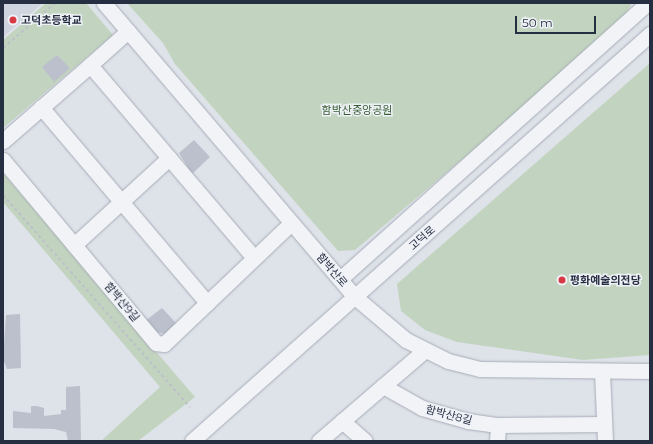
<!DOCTYPE html>
<meta charset="utf-8">
<style>
body{margin:0}
#map{position:relative;width:653px;height:444px;overflow:hidden;background:#dee2e9;font-family:Montserrat,"Noto Sans KR",sans-serif}
div>[style]{position:absolute}
.built>*{inset:0;background:#d0d4de}
.green>*{inset:0;background:#c2d4bf}
.building>*{inset:0;background:#bbc0cc}
.path>*{height:2px;margin-top:-1px;transform-origin:0;background:repeating-linear-gradient(90deg,#bcc0c8 0 3px,transparent 0 6px)}
.roads{filter:drop-shadow(0 0 1px #a7acb7) drop-shadow(0 0 1px #a7acb7)}
.minor>*{height:15px;margin:-7.5px;padding:0 7.5px;transform-origin:7.5px;border-radius:7.5px;background:#f1f3f7}
.dots>*{width:11px;height:11px;translate:-50% -50%;box-sizing:border-box;border:2px solid #eef1f6;border-radius:50%}
span{translate:-50% -50%;white-space:nowrap;text-align:center;line-height:1.15;-webkit-text-stroke:3px #eef1f6;paint-order:stroke}
.poi-label{font-size:11px;color:#262e41;font-weight:700}
.left{translate:0 -50%;text-align:left}
.park-label{font-size:11px;color:#375e32}
.street-label{font-size:11px;color:#262e41}
.frame{position:absolute;inset:0;border:4px solid #262e41;pointer-events:none}
.scale{position:absolute;left:515px;top:16px;width:81px;height:18px;box-sizing:border-box;border:2px solid #262e41;border-top:0;padding-left:5px;font-size:12px;line-height:14px;white-space:nowrap;color:#262e41;-webkit-text-stroke:3px #eef1f6;paint-order:stroke}
</style>
<div id="map">
<div class="built">
<i style="clip-path:polygon(3px 3px,43px 3px,3px 37px)"></i>
</div>
<div class="green">
<i style="clip-path:polygon(46px 3px,86px 3px,113px 35px,3px 128px,3px 40px)"></i>
<i style="clip-path:polygon(127px 3px,632px 3px,624px 17px,518px 112px,355px 250px,338px 251px,175px 64px,163px 43px)"></i>
<i style="clip-path:polygon(650px 63px,650px 355px,583px 360px,457px 342px,425px 330px,401px 311px,397px 284px)"></i>
<i style="clip-path:polygon(3px 173px,195px 397px,138px 441px,101px 441px,160px 387px,3px 202px)"></i>
</div>
<div class="building">
<i style="clip-path:polygon(57px 55px,70px 68px,54px 82px,42px 67px)"></i>
<i style="clip-path:polygon(194px 140px,210px 157px,192px 174px,179px 153px)"></i>
<i style="clip-path:polygon(162px 308px,176px 323px,165px 334px,155px 332px,145px 321px)"></i>
<i style="clip-path:polygon(20px 314px,21px 368px,7px 369px,3px 359px,6px 315px)"></i>
<i style="clip-path:polygon(80px 386px,81px 440px,68px 441px,66px 432px,54px 429px,13px 428px,13px 411px,31px 413px,31px 406px,37px 406px,44px 408px,44px 416px,61px 414px,61px 410px,66px 410px,66px 387px)"></i>
</div>
<div class="path">
<i style="left:3px;top:48px;width:69px;rotate:-40.9deg"></i>
<i style="left:3px;top:195px;width:283px;rotate:48.6deg"></i>
</div>
<div class="roads">
<div class="minor">
<i style="left:104px;top:3px;width:387px;rotate:49.5deg"></i>
<i style="left:355px;top:297px;width:67px;rotate:40.1deg"></i>
<i style="left:406px;top:340px;width:47px;rotate:26.6deg"></i>
<i style="left:448px;top:361px;width:33px;rotate:14deg"></i>
<i style="left:480px;top:369px;width:170px;rotate:0.7deg"></i>
<i style="left:90px;top:65px;width:51px;rotate:-41.8deg"></i>
<i style="left:41px;top:107px;width:257px;rotate:49.7deg"></i>
<i style="left:3px;top:141px;width:116px;rotate:-41.1deg"></i>
<i style="left:90px;top:65px;width:253px;rotate:49.6deg"></i>
<i style="left:3px;top:160px;width:239px;rotate:50.1deg"></i>
<i style="left:156px;top:343px;width:8px;rotate:7deg"></i>
<i style="left:164px;top:344px;width:175px;rotate:-43.6deg"></i>
<i style="left:74px;top:245px;width:129px;rotate:-42.5deg"></i>
<i style="left:340px;top:279px;width:414px;rotate:-41.9deg"></i>
<i style="left:602px;top:372px;width:69px;rotate:87.5deg"></i>
<i style="left:383px;top:386px;width:55px;rotate:-40.6deg"></i>
<i style="left:342px;top:421px;width:30px;rotate:41deg"></i>
<i style="left:192px;top:441px;width:613px;rotate:-41.63deg"></i>
<i style="left:319px;top:441px;width:84px;rotate:-40.7deg"></i>
<i style="left:383px;top:386px;width:45px;rotate:29.4deg"></i>
<i style="left:422px;top:408px;width:48px;rotate:15.8deg"></i>
<i style="left:468px;top:421px;width:30px;rotate:8deg"></i>
<i style="left:498px;top:425px;width:106px;rotate:-0.5deg"></i>
<i style="left:497px;top:441px;width:16px;rotate:-86deg"></i>
</div>
</div>
<div class="dots">
<i style="left:13px;top:20px;background:#d83a45"></i>
<i style="left:562px;top:280px;background:#d83a45"></i>
</div>
<div class="poi-label">
<span class="left" style="left:21px;top:20px">고덕초등학교</span>
<span class="left" style="left:570px;top:280px">평화예술의전당</span>
</div>
<div class="park-label">
<span style="left:357px;top:110px">함박산중앙공원</span>
</div>
<div class="street-label">
<span style="left:422px;top:238px;rotate:-41deg">고덕로</span>
<span style="left:332px;top:270px;rotate:49deg">함박산로</span>
<span style="left:122px;top:302px;rotate:50deg">함박산9길</span>
<span style="left:449px;top:415px;rotate:15deg">함박산8길</span>
</div>
<div class="frame"></div>
<div class="scale">50 m</div>
</div>
